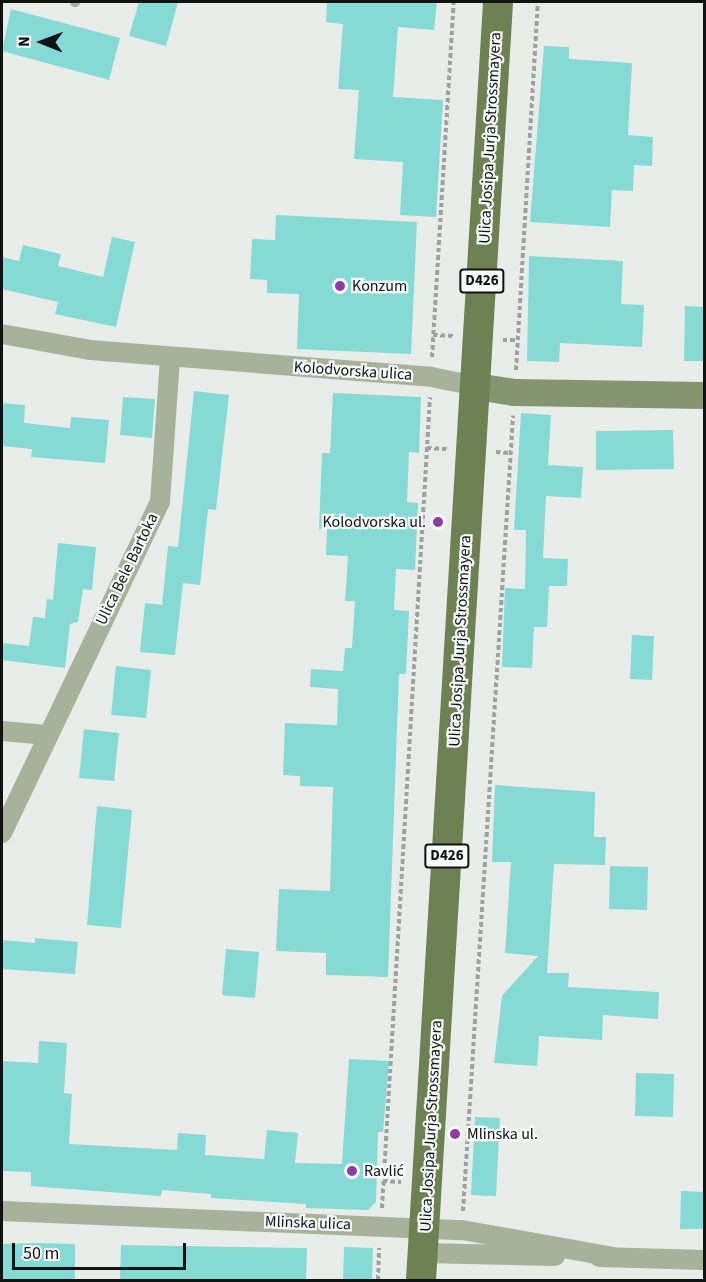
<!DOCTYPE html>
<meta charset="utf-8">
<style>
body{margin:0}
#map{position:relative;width:706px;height:1282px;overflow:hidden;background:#e8edea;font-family:"Source Sans 3",sans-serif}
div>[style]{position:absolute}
.building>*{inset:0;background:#86dad5}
.path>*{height:4px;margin-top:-2px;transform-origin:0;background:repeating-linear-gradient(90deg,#9da19f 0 4.5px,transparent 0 7.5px)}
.lane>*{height:9px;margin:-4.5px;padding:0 4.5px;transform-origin:4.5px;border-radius:4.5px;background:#a6b299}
.street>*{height:20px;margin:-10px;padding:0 10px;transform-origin:10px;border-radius:10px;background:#a6b299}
.secondary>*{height:27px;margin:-13.5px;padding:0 13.5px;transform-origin:13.5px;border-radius:13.5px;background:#859570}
.primary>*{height:30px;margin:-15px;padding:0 15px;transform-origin:15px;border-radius:15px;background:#6d8153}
.dots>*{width:16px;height:16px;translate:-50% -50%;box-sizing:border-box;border:3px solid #f6faf8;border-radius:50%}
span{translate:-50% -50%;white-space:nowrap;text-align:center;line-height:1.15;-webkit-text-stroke:4.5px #f6faf8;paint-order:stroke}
.shield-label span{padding:2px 4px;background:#f6faf8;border:2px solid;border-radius:4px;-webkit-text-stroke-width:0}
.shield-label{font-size:15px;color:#111312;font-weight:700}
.street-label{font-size:16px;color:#111312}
.poi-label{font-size:16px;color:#111312}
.left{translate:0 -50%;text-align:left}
.right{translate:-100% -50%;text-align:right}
.frame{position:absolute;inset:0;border:3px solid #111312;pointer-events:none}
.north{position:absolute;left:12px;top:12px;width:60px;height:60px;-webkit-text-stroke:4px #f6faf8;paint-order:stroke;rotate:271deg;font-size:16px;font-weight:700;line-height:24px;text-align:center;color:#111312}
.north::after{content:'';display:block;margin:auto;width:21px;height:27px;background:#111312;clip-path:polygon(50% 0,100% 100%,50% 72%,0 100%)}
.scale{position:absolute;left:12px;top:1243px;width:174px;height:27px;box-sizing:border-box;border:3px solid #111312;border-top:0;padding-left:8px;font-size:18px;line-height:21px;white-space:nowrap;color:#111312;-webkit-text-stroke:4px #f6faf8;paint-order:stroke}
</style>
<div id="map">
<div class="building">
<i style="clip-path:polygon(139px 2px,178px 2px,166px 46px,129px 36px)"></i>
<i style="clip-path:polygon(327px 2px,437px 2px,434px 30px,398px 27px,393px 97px,443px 100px,436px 217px,400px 215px,403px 162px,354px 159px,359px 90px,338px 89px,343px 24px,326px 22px)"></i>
<i style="clip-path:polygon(11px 9px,120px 38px,109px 80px,2px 51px)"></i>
<i style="clip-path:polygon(544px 46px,569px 47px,569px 59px,632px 63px,628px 135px,653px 137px,652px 166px,634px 165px,633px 191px,612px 190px,610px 227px,530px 222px)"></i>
<i style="clip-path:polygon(276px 215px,417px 222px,411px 354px,297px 349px,299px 294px,267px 293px,267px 280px,250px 279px,252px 239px,275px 240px)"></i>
<i style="clip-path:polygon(112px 237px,135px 242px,116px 327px,55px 314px,58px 302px,2px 289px,2px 257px,19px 261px,23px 245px,61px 254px,58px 266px,103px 277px)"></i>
<i style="clip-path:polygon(529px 256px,623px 261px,621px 304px,644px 305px,642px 347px,560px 343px,559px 362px,527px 361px)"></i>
<i style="clip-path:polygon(685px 306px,705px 307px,705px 361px,684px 361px)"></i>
<i style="clip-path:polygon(194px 391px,229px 395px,216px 510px,208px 509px,200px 585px,183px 583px,175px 655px,140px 652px,145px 603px,162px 605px,168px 546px,178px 547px)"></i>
<i style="clip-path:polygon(333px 393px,421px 397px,419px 453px,409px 452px,407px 502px,418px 503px,415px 570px,396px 569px,394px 610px,409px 611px,406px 674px,399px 674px,388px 977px,326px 975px,326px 953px,276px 951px,279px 889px,330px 891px,333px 787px,300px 786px,300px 776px,283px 775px,285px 723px,337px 725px,338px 689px,310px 687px,311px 669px,343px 671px,345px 648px,352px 648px,355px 601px,345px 601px,348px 556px,326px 555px,327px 529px,319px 529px,322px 453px,330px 453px)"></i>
<i style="clip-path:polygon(123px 397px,155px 399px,152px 438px,120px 435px)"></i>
<i style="clip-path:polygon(2px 403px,25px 405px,24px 423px,70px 428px,71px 417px,109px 420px,105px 463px,31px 457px,32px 449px,2px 446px)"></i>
<i style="clip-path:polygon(521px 413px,551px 415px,548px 465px,583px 467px,581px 498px,546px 496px,543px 558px,568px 559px,567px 586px,549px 586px,547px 627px,534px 627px,532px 668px,502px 667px,505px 588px,525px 589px,526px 530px,514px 530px)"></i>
<i style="clip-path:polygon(673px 430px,674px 469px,596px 470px,596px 431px)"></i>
<i style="clip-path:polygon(58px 543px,96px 547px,92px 590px,83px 589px,78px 622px,70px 624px,65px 668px,2px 660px,2px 643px,29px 646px,33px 617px,45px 618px,47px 599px,53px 600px)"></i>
<i style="clip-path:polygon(632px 635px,654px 636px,652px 680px,630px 679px)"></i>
<i style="clip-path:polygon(116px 666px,151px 670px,146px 718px,111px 715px)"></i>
<i style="clip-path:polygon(84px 729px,119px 733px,114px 781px,79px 778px)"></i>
<i style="clip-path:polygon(495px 785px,595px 792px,594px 837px,606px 837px,605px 865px,554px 864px,547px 973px,569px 973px,568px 987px,659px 992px,658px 1019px,603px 1015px,602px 1040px,539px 1036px,537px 1066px,494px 1063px,502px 996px,538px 956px,505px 953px,511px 862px,492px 862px)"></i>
<i style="clip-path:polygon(97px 806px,132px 810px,121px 928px,87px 925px)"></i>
<i style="clip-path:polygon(610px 866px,648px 867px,647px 910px,609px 909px)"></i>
<i style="clip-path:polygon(35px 938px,78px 942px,75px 974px,2px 969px,2px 940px,35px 943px)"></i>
<i style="clip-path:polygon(226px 949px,259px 952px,255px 998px,222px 995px)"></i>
<i style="clip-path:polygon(39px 1041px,67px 1043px,64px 1093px,72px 1094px,69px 1144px,177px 1150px,178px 1133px,206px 1135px,205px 1155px,264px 1159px,267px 1130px,298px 1133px,295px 1163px,342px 1164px,349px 1059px,389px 1061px,383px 1132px,378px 1132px,376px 1202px,368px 1210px,306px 1208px,306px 1204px,211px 1198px,211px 1194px,162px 1190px,161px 1196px,31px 1186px,31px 1172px,2px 1171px,2px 1061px,38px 1063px)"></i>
<i style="clip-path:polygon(636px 1073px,674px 1074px,673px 1117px,635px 1116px)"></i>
<i style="clip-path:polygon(475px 1117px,500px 1118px,496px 1196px,471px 1195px)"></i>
<i style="clip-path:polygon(681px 1191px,705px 1192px,705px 1229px,680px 1229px)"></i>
<i style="clip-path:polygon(37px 1243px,75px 1244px,75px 1281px,2px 1281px,2px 1244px)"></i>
<i style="clip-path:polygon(121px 1245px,307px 1248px,306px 1281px,120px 1281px)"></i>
<i style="clip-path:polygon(344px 1247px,373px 1248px,372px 1281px,343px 1281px)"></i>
</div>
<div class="path">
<i style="left:433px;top:335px;width:21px;rotate:3deg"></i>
<i style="left:503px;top:340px;width:14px"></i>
<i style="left:432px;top:357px;width:356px;rotate:-86.5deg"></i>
<i style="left:516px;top:370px;width:369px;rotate:-86.6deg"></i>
<i style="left:427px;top:448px;width:20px;rotate:3deg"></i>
<i style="left:496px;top:452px;width:15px;rotate:4deg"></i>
<i style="left:383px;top:1181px;width:18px;rotate:3deg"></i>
<i style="left:382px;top:1208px;width:812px;rotate:-86.61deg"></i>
<i style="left:463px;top:1211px;width:797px;rotate:-86.4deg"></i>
<i style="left:378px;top:1280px;width:32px;rotate:-88deg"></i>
</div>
<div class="lane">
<i style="left:74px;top:2px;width:1px"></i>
</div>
<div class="street">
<i style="left:2px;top:334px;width:89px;rotate:10.3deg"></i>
<i style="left:90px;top:350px;width:342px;rotate:4.5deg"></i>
<i style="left:431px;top:377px;width:46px;rotate:11.3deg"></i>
<i style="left:2px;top:731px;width:46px;rotate:5deg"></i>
<i style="left:2px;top:833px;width:367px;rotate:-64.5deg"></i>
<i style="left:160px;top:502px;width:144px;rotate:-86deg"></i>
<i style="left:2px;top:1211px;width:460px;rotate:2.4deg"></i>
<i style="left:462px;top:1230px;width:153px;rotate:10.1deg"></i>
<i style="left:423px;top:1253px;width:132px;rotate:1.3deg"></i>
<i style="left:599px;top:1257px;width:105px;rotate:1.6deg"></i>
</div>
<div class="secondary">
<i style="left:476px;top:386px;width:39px;rotate:9deg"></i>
<i style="left:515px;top:392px;width:189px;rotate:0.9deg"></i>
</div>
<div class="primary">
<i style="left:421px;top:1280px;width:1280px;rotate:-86.55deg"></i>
</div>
<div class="dots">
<i style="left:340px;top:286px;background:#8f3aa8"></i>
<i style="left:438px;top:522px;background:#8f3aa8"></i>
<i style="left:455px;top:1134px;background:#8f3aa8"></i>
<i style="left:352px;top:1171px;background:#8f3aa8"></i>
</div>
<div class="shield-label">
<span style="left:482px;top:281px">D426</span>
<span style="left:447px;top:856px">D426</span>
</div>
<div class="street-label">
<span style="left:490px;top:138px;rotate:-87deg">Ulica Josipa Jurja Strossmayera</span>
<span style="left:353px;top:371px;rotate:4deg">Kolodvorska ulica</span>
<span style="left:127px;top:569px;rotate:-64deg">Ulica Bele Bartoka</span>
<span style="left:460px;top:641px;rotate:-87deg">Ulica Josipa Jurja Strossmayera</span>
<span style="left:431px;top:1126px;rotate:-87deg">Ulica Josipa Jurja Strossmayera</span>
<span style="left:308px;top:1223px;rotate:2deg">Mlinska ulica</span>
</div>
<div class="poi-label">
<span class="left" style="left:352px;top:286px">Konzum</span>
<span class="right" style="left:426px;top:522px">Kolodvorska ul.</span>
<span class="left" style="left:467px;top:1134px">Mlinska ul.</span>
<span class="left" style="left:364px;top:1171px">Ravlić</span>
</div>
<div class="frame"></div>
<div class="north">N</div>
<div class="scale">50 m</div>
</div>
